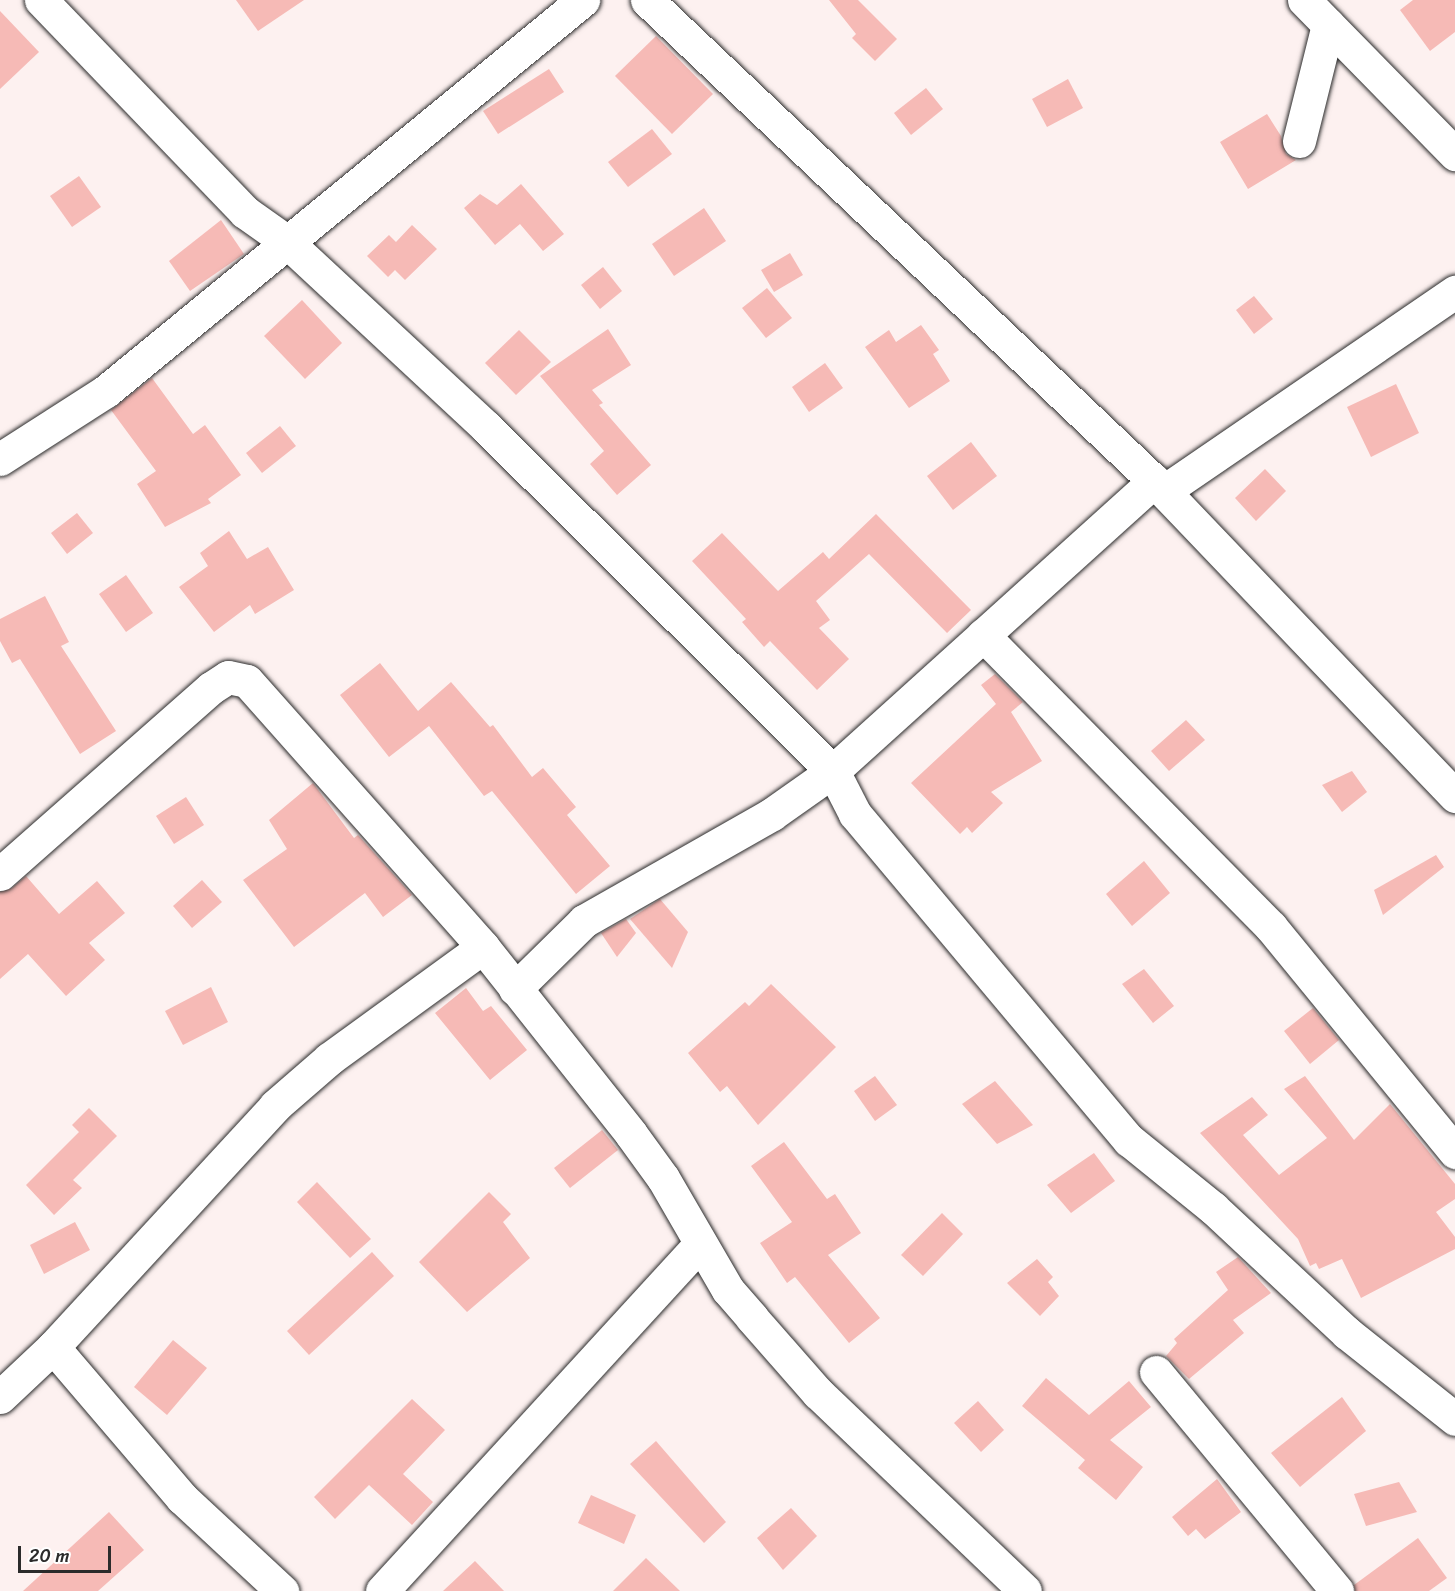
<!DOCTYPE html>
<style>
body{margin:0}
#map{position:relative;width:1455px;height:1591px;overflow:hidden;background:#fdf1f0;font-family:Sriracha,sans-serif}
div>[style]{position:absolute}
.building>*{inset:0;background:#f6bab6}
.roads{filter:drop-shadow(0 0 2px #2b2b2b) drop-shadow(0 0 2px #2b2b2b)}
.minor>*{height:33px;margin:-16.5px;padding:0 16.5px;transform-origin:16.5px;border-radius:16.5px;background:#fff}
span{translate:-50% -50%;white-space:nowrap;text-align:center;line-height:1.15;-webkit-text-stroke:4.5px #fff;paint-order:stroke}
.scale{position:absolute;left:18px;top:1546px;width:93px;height:27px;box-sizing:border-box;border:3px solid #2b2b2b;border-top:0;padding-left:8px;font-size:18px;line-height:21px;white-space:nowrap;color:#2b2b2b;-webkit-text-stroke:4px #fff;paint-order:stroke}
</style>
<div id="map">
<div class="building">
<i style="clip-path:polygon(236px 0,304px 0,258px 31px)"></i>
<i style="clip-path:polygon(829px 0,858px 0,897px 39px,875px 61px,852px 38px,856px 34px)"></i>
<i style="clip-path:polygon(1413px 0,1455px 0,1455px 32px,1430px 51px,1400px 10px)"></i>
<i style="clip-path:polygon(0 11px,39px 52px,0 89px)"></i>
<i style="clip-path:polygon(656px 36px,713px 94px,672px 134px,615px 76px)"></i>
<i style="clip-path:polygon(549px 69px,564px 92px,498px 134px,483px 111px)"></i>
<i style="clip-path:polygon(1068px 79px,1083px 108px,1047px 127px,1032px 99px)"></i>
<i style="clip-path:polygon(926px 88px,943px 109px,911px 135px,894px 113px)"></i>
<i style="clip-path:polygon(1267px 114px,1281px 136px,1286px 154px,1296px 160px,1248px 189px,1220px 142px)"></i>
<i style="clip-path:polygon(652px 129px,672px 154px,628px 187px,608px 162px)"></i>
<i style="clip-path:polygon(79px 176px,101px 207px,72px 227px,50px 196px)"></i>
<i style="clip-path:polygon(521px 184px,564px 234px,543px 251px,520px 224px,495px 245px,464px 208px,480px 194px,497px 205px)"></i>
<i style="clip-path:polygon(704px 208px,726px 241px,674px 276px,652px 244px)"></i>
<i style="clip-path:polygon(221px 220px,244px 254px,190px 291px,169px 261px)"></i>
<i style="clip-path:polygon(412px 225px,437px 249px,405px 280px,395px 270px,388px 277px,367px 256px,389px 235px,396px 242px)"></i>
<i style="clip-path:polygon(790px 253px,803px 275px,774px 292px,761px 270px)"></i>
<i style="clip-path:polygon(603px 267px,622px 291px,600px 309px,581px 285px)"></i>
<i style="clip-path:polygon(767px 288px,792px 318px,766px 338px,742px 308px)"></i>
<i style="clip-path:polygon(1254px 296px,1273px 319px,1254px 334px,1236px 310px)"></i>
<i style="clip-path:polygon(302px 300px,342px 343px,305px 379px,264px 336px)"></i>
<i style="clip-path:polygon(921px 325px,939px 350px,933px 354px,950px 381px,909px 408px,865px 347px,889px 330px,896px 342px)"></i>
<i style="clip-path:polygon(608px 329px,631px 365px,592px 390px,603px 403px,599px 405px,651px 465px,617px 495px,590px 464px,604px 451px,540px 376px)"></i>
<i style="clip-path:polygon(519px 330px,551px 362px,516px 395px,485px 363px)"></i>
<i style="clip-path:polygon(825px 363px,843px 388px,809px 412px,792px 387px)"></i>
<i style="clip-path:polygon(152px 378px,193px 434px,205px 425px,241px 475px,208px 499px,211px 503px,165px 527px,137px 484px,156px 471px,111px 410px)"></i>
<i style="clip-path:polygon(1396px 384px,1419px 433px,1371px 457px,1347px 407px)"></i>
<i style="clip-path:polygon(280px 426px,296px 446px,262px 473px,246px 453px)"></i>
<i style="clip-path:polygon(971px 442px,997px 476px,953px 510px,927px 476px)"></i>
<i style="clip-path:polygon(1265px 469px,1286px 491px,1256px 521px,1235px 498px)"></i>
<i style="clip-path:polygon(77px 513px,93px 533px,67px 554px,51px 533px)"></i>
<i style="clip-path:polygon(876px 514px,971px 610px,947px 633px,869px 554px,816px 601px,830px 620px,819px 628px,849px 659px,817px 690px,770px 641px,764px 647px,742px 622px,746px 619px,692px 561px,722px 533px,778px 591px,823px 552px,829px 559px)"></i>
<i style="clip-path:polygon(229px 531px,247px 559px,268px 547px,294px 590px,255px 614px,250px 605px,214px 632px,179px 587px,208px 566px,200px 553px)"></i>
<i style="clip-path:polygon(126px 575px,153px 613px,126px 632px,99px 594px)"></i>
<i style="clip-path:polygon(45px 596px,69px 642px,61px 646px,116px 731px,80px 754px,20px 659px,12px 663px,0 641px,0 619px)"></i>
<i style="clip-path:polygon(380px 663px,418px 711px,451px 682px,490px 727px,493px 725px,532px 777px,543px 768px,576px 807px,567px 815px,610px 866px,576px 894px,492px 791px,484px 796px,429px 726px,389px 757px,340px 695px)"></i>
<i style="clip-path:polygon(995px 674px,1023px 702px,1011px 712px,1042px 761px,991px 792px,1003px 803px,972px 833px,967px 827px,960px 834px,911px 783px,996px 704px,981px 685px)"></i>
<i style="clip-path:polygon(1186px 720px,1205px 740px,1169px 771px,1151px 751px)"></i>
<i style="clip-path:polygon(1352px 771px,1367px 792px,1342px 812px,1322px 785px)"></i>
<i style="clip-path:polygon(313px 783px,354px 838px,358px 835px,412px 895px,383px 917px,365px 893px,294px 947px,243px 880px,287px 849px,269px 820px)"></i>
<i style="clip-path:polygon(186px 797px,204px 825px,174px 844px,156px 816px)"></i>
<i style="clip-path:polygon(1436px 855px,1444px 867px,1383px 915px,1374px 890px)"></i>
<i style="clip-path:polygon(1144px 861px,1170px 893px,1132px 926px,1106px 894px)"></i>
<i style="clip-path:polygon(26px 876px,59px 914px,97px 881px,125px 913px,89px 943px,105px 960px,66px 996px,28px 954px,0 979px,0 892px,12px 888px)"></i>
<i style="clip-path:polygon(202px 880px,222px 902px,192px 928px,173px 906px)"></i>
<i style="clip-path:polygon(660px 899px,688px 932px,672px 968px,630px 919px)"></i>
<i style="clip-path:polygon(626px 919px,636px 933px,617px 957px,601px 933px)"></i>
<i style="clip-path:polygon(1144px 969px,1174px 1006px,1153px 1023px,1122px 984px)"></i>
<i style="clip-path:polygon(771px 984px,836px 1047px,758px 1125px,727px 1086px,720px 1092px,688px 1053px,745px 1002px,749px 1006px)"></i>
<i style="clip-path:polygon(211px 987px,228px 1022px,183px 1045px,165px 1011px)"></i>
<i style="clip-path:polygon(466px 988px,483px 1011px,491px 1006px,527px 1050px,490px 1080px,435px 1013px)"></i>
<i style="clip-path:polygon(1313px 1008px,1339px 1040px,1310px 1064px,1284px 1031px)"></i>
<i style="clip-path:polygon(875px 1076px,897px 1105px,875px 1121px,854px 1091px)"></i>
<i style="clip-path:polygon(1305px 1076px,1354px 1140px,1390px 1104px,1455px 1184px,1455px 1199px,1436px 1212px,1455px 1237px,1455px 1249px,1361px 1298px,1342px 1259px,1319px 1269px,1316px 1263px,1310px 1266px,1298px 1239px,1200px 1133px,1252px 1097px,1268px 1115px,1243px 1135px,1279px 1175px,1327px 1138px,1284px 1089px)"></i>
<i style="clip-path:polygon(995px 1081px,1033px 1125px,997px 1144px,962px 1104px)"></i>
<i style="clip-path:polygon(89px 1108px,117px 1136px,73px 1180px,82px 1188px,54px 1215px,26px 1185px,79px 1132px,72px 1125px)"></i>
<i style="clip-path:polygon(602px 1130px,618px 1150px,570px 1188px,554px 1168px)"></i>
<i style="clip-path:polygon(784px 1142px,827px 1199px,835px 1194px,861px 1233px,828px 1255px,880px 1318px,849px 1343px,795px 1277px,787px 1283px,760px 1243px,792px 1222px,751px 1166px)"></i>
<i style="clip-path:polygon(1094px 1153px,1115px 1181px,1071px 1213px,1047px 1185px)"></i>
<i style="clip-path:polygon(317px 1182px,371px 1239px,350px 1258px,297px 1202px)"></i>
<i style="clip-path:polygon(489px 1192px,511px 1214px,503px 1222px,530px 1258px,467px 1312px,419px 1262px)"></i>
<i style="clip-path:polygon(942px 1213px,963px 1234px,923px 1276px,901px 1255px)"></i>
<i style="clip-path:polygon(75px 1222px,90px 1250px,44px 1274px,30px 1245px)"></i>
<i style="clip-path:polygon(372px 1252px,394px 1276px,309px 1355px,287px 1331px)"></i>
<i style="clip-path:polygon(1238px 1257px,1271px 1293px,1233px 1320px,1244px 1333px,1189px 1379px,1166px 1356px,1177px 1343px,1174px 1339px,1228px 1290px,1216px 1272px)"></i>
<i style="clip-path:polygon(1037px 1259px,1053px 1277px,1048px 1282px,1059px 1296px,1040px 1316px,1007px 1283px)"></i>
<i style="clip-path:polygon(173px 1340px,207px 1368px,167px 1415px,134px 1387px)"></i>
<i style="clip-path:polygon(1046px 1378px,1089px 1415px,1129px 1381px,1151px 1407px,1110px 1440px,1143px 1467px,1116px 1500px,1078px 1468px,1085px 1460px,1022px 1406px)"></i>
<i style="clip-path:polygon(1342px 1397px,1366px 1431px,1300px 1487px,1271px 1453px)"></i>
<i style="clip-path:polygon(412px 1399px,445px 1430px,403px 1474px,433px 1502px,412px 1525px,369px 1485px,335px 1519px,314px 1497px)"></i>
<i style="clip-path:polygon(978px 1401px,1004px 1430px,981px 1452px,954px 1423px)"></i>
<i style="clip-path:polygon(656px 1441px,726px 1522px,704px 1543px,630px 1464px)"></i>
<i style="clip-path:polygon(1217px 1479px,1241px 1512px,1205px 1539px,1196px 1529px,1188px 1536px,1172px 1517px)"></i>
<i style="clip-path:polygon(1399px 1482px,1417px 1512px,1366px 1526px,1354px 1494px)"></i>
<i style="clip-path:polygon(591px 1495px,636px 1515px,624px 1544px,578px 1523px)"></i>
<i style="clip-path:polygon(791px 1508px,817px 1536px,783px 1570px,757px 1538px)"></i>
<i style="clip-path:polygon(109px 1512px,144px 1550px,98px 1591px,23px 1591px)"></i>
<i style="clip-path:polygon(1418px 1538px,1447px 1578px,1429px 1591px,1355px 1591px,1354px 1585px)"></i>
<i style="clip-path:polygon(646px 1558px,680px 1591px,613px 1591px)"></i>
<i style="clip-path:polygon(475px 1561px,504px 1591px,443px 1591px)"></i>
</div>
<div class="roads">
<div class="minor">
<i style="left:41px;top:0;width:294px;rotate:46.1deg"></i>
<i style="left:245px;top:212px;width:50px;rotate:35.3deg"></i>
<i style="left:286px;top:241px;width:273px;rotate:42.9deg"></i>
<i style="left:486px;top:427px;width:489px;rotate:44.8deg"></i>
<i style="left:833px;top:771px;width:48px;rotate:62.9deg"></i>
<i style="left:855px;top:814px;width:426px;rotate:50deg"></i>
<i style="left:1129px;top:1140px;width:108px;rotate:39deg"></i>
<i style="left:1213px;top:1208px;width:183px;rotate:43deg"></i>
<i style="left:1347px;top:1333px;width:138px;rotate:38.5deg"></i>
<i style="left:647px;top:0;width:699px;rotate:43.49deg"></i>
<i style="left:1154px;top:481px;width:436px;rotate:46.3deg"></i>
<i style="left:1304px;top:0;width:216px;rotate:45.6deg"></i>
<i style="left:1299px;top:141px;width:120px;rotate:-76deg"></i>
<i style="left:0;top:459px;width:126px;rotate:-32.7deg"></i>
<i style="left:106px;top:391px;width:617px;rotate:-39.34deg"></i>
<i style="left:1164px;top:491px;width:353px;rotate:-34.4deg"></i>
<i style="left:983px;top:635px;width:410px;rotate:45.4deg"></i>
<i style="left:1271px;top:927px;width:291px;rotate:50.7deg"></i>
<i style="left:0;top:874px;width:281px;rotate:-41.4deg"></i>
<i style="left:211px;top:688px;width:20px;rotate:-33deg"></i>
<i style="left:228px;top:677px;width:19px;rotate:12deg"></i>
<i style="left:247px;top:681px;width:356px;rotate:48.4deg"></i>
<i style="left:483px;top:947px;width:238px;rotate:51.6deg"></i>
<i style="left:631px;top:1134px;width:54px;rotate:54deg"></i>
<i style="left:663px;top:1178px;width:129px;rotate:59.9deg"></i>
<i style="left:728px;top:1290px;width:37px;rotate:49deg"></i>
<i style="left:752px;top:1318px;width:100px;rotate:48.7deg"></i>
<i style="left:818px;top:1393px;width:286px;rotate:43.7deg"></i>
<i style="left:515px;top:989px;width:97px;rotate:-44.6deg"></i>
<i style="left:584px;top:921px;width:216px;rotate:-29.6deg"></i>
<i style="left:772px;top:814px;width:75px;rotate:-35.2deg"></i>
<i style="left:833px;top:771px;width:433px;rotate:-42.1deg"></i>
<i style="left:53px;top:1347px;width:199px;rotate:49.5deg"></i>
<i style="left:182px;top:1498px;width:137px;rotate:42.9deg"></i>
<i style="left:1156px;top:1372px;width:284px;rotate:50.4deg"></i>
<i style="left:0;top:1397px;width:73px;rotate:-43.3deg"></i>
<i style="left:53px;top:1347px;width:328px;rotate:-47.3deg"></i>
<i style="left:275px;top:1106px;width:72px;rotate:-41deg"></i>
<i style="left:329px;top:1059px;width:190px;rotate:-36deg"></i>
<i style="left:382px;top:1591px;width:471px;rotate:-47.5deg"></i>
</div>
</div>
<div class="scale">20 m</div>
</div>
